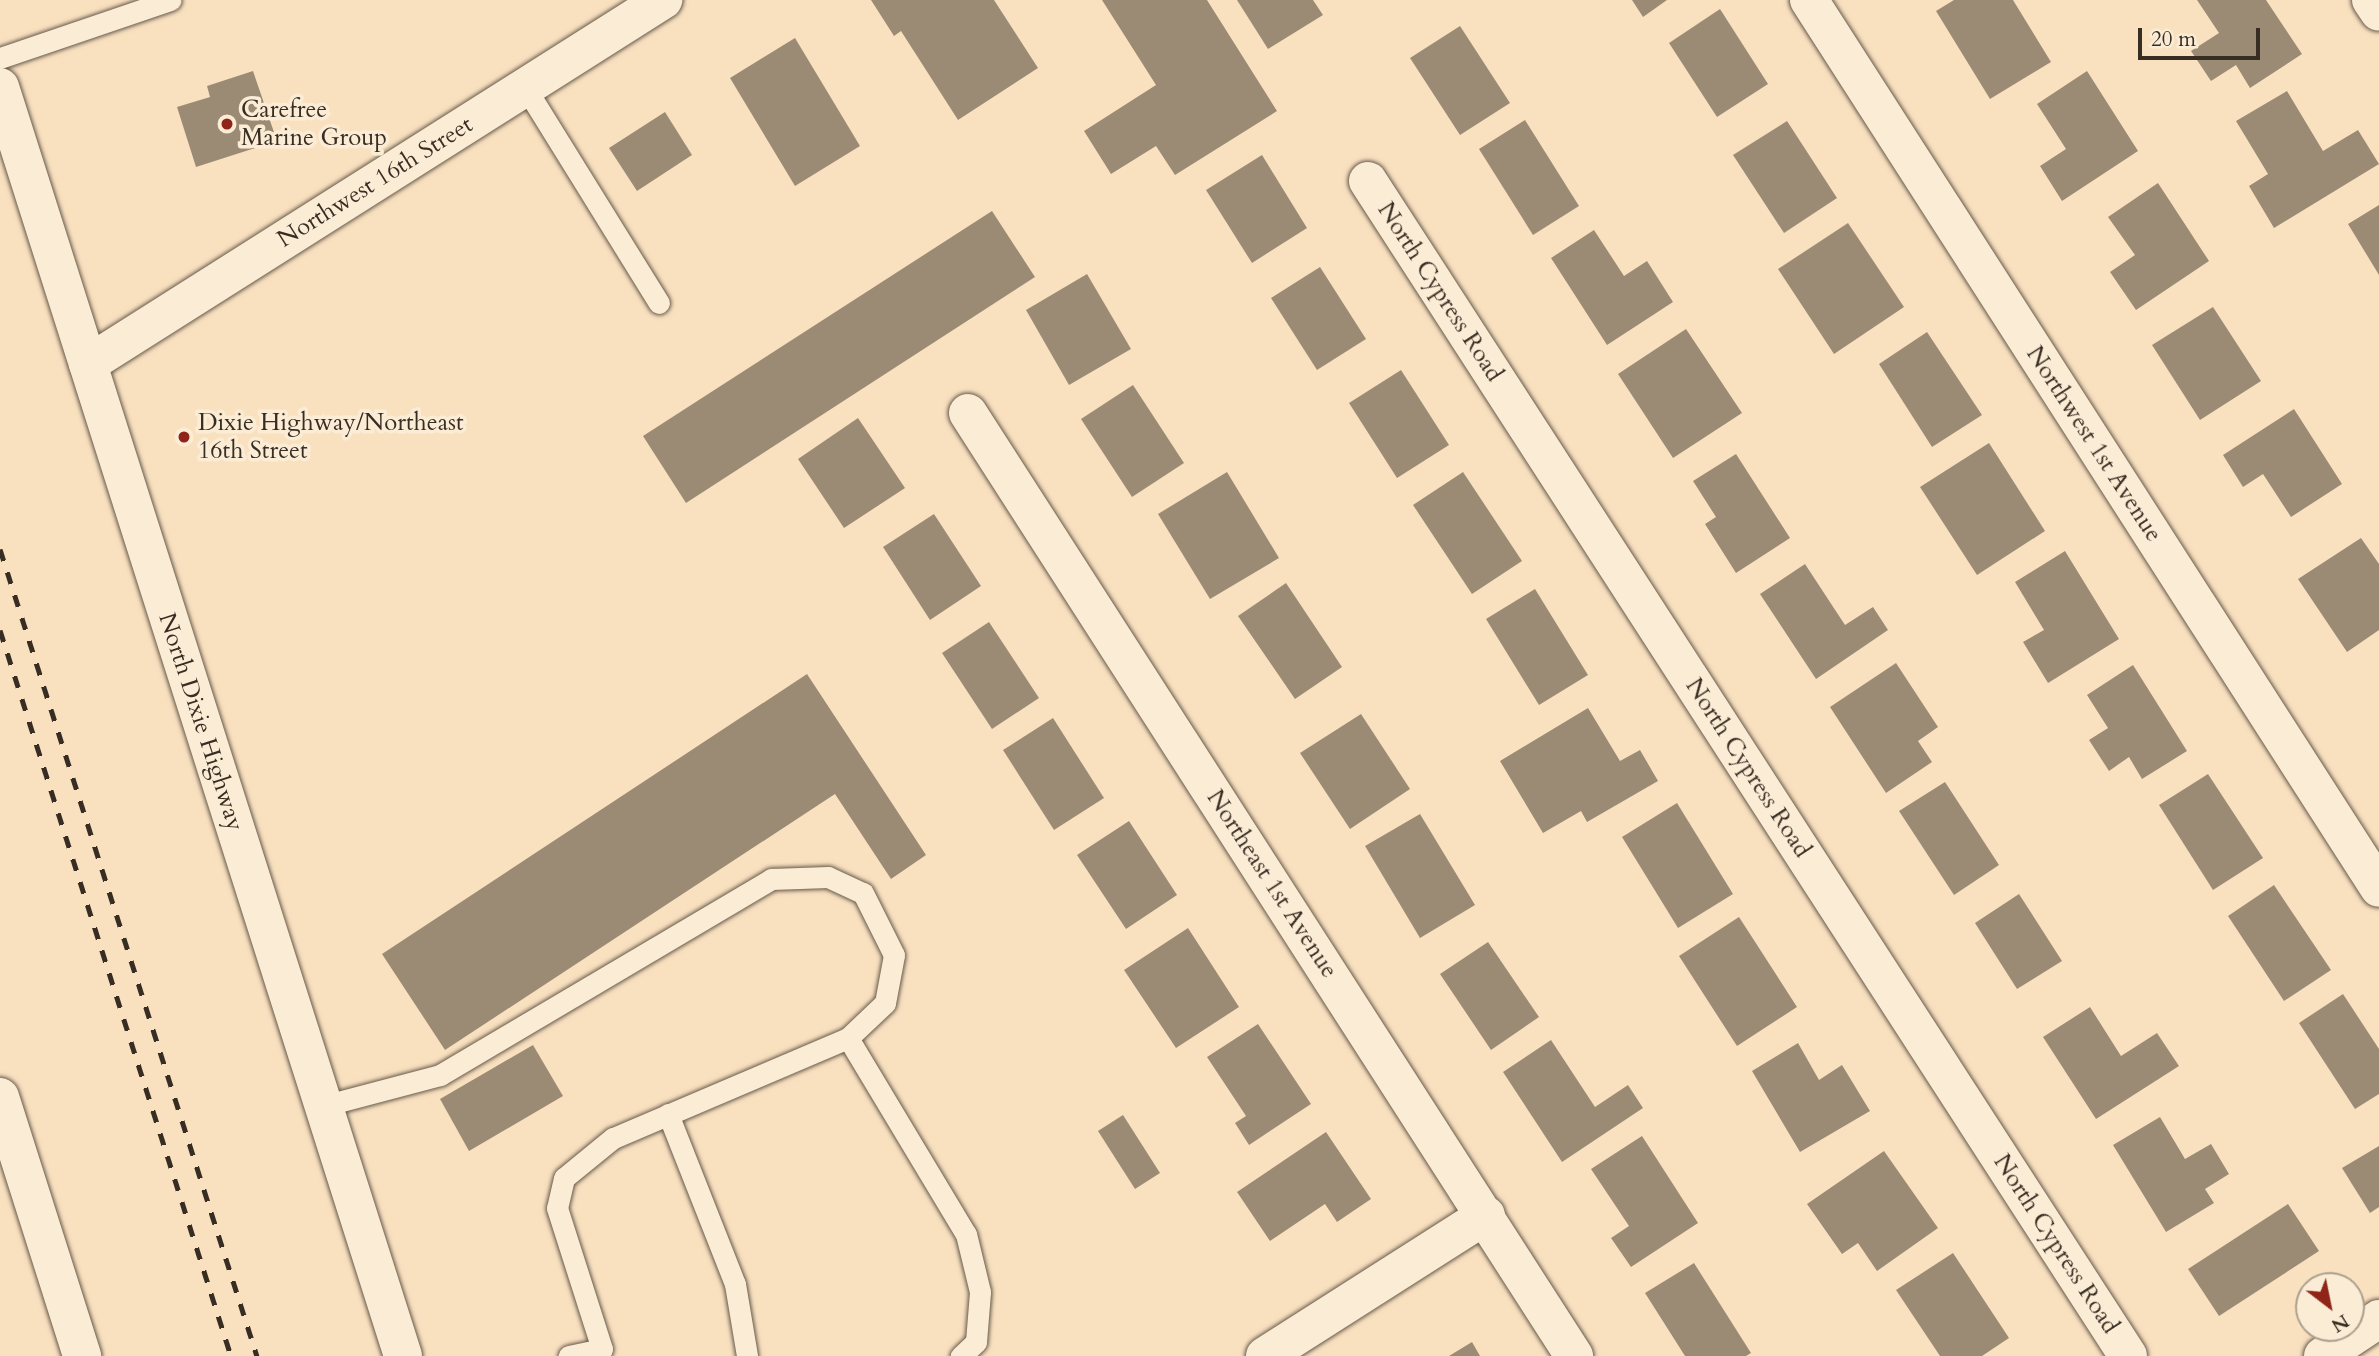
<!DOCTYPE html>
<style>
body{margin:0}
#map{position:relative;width:2379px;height:1356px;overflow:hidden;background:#f9e1c0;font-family:Cardo,serif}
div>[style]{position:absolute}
.building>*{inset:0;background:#9c8b74}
.roads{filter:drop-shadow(0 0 2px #685a4a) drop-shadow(0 0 2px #685a4a)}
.lane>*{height:21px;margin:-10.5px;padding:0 10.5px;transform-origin:10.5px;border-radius:10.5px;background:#fbecd6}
.street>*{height:38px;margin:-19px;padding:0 19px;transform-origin:19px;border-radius:19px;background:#fbecd6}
.secondary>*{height:38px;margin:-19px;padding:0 19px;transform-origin:19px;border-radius:19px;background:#fbecd6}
.rail>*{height:5px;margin-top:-2.5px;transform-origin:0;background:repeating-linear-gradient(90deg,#382d22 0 12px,transparent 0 24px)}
.dots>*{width:19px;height:19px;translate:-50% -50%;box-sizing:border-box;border:4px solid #fbecd6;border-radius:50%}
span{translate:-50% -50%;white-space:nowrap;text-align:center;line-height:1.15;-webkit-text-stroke:7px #fbecd6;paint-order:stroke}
.poi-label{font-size:24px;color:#382d22}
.left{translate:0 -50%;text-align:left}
.street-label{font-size:24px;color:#382d22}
.north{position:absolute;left:2295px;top:1272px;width:70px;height:70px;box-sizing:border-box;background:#fbecd6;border:2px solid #ada08e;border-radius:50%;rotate:148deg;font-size:19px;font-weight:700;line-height:28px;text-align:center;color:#382d22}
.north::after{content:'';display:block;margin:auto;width:24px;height:32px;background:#8f2418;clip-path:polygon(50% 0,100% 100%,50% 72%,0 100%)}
.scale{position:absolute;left:2138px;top:28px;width:122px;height:32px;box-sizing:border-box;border:4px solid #382d22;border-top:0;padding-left:9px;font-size:21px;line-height:24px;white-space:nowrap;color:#382d22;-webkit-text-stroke:5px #fbecd6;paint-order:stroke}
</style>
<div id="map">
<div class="building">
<i style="clip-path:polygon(871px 0,994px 0,1038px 68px,958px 120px,901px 31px,894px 36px)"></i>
<i style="clip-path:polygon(1102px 0,1207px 0,1277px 111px,1175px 175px,1156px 146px,1111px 174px,1084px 131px,1156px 85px)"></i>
<i style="clip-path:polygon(1237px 0,1313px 0,1323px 15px,1268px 49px)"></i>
<i style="clip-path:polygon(1632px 0,1667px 0,1643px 17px)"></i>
<i style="clip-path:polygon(1954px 0,2013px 0,2051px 62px,1990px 99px,1936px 11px)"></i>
<i style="clip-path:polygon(2197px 0,2266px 0,2302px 54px,2250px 88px,2236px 65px,2211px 81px,2191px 51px,2219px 33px)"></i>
<i style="clip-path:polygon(1720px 9px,1768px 84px,1717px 117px,1669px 43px)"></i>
<i style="clip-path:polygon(1460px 26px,1510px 103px,1460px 135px,1410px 58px)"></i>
<i style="clip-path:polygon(795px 38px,860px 146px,795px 186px,730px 78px)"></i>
<i style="clip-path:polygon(253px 71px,277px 141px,196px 167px,177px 107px,210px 97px,207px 86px)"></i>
<i style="clip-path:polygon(2087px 71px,2138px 151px,2062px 201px,2040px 166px,2066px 149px,2037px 104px)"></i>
<i style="clip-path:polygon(2287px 91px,2323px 151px,2358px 130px,2379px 164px,2274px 228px,2249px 186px,2268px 174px,2236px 121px)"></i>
<i style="clip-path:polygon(665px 112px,692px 155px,637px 191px,609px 148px)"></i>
<i style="clip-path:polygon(1525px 120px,1579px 206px,1533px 235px,1479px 149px)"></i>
<i style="clip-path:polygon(1787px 121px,1837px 198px,1784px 233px,1733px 155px)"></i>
<i style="clip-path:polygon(1262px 155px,1307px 228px,1252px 263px,1206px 190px)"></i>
<i style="clip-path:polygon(2158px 183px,2209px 261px,2136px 310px,2110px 272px,2135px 255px,2108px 217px)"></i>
<i style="clip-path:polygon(2379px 205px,2379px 275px,2348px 224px)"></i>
<i style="clip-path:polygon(992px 211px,1035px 277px,686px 503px,643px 436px)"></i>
<i style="clip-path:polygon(1848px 223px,1904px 307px,1834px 354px,1778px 269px)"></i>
<i style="clip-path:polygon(1594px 230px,1624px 276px,1647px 261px,1673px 302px,1607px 345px,1551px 258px)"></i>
<i style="clip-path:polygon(1320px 267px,1366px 339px,1317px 370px,1271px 298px)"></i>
<i style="clip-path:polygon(1087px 274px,1131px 349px,1069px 385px,1026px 310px)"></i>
<i style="clip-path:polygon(2213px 307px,2261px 381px,2200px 420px,2152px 345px)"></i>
<i style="clip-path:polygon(1686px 329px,1742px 413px,1673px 458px,1618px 374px)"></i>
<i style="clip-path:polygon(1927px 332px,1982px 415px,1932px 447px,1879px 364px)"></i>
<i style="clip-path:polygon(1401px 370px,1449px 445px,1397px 478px,1349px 403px)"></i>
<i style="clip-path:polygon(1133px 385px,1184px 463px,1132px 497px,1081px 419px)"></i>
<i style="clip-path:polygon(2294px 409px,2342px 484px,2291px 517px,2263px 474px,2243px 487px,2223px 455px)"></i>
<i style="clip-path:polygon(858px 418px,905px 488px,844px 528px,798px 459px)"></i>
<i style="clip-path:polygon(1989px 443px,2045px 531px,1977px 575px,1920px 487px)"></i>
<i style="clip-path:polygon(1736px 454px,1790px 538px,1736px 573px,1705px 524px,1716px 517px,1693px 481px)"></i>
<i style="clip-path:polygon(1227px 472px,1279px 558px,1210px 599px,1158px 514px)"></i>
<i style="clip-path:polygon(1463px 472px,1522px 561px,1472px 594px,1413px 505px)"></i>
<i style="clip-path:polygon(934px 514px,981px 586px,930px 620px,883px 547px)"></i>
<i style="clip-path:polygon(2361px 538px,2379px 564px,2379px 630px,2347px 652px,2298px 579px)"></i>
<i style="clip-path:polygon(2065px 551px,2119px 639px,2048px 683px,2023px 642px,2044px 630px,2015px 582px)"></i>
<i style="clip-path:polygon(1805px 564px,1845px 625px,1873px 607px,1888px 630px,1816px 679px,1760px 594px)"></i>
<i style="clip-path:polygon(1286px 583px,1342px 667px,1295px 699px,1238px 616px)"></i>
<i style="clip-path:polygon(1535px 589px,1588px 675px,1539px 705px,1486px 619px)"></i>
<i style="clip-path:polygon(989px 622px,1039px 698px,992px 729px,942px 653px)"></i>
<i style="clip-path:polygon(1896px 663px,1938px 727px,1918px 741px,1932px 762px,1886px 793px,1830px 707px)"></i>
<i style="clip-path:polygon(2133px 665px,2187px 751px,2142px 779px,2129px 757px,2109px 771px,2089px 740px,2108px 728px,2087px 695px)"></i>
<i style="clip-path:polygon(807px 674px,926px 855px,891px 879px,835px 794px,445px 1050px,382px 954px)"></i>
<i style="clip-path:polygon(1588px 708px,1620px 761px,1640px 750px,1658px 781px,1587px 822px,1581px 811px,1543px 833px,1500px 761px)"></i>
<i style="clip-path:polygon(1361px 714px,1410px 789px,1350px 829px,1300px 753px)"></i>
<i style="clip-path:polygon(1053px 718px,1104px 798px,1054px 830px,1003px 750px)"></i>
<i style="clip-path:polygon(2208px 774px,2263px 858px,2213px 890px,2159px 805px)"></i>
<i style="clip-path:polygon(1945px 782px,1999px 865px,1954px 895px,1899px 811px)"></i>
<i style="clip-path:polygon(1677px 803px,1733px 894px,1678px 928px,1622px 837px)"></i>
<i style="clip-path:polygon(1420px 814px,1475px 905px,1420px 938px,1365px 846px)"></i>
<i style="clip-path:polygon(1129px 821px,1177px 895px,1126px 929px,1077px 855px)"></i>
<i style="clip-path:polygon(2274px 885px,2331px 970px,2284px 1001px,2228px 916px)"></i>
<i style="clip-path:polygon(2019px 894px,2062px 961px,2017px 989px,1975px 923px)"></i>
<i style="clip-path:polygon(1739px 917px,1797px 1007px,1737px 1046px,1679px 956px)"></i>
<i style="clip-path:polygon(1188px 928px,1239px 1007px,1176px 1048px,1124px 970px)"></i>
<i style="clip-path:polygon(1488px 942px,1539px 1017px,1491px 1050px,1440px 974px)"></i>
<i style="clip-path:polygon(2343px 994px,2379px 1049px,2379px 1094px,2355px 1109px,2299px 1023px)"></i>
<i style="clip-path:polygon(2090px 1007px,2121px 1056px,2157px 1033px,2179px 1066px,2096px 1119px,2043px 1037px)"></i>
<i style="clip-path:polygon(1258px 1024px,1311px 1104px,1249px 1145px,1235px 1123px,1246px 1116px,1207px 1057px)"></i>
<i style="clip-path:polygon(1551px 1040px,1595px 1107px,1628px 1085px,1643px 1108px,1562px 1162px,1503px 1072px)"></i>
<i style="clip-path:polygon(1798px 1043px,1819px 1080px,1842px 1065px,1870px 1111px,1800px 1152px,1752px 1071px)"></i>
<i style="clip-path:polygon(533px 1045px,563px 1096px,469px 1151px,440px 1099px)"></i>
<i style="clip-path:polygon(1123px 1115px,1160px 1173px,1135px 1189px,1098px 1131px)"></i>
<i style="clip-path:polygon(2160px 1117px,2185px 1159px,2211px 1144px,2229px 1174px,2205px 1189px,2214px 1203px,2166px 1232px,2113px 1145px)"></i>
<i style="clip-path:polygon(1326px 1132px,1371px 1199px,1337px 1222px,1325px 1204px,1270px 1241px,1237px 1192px)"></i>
<i style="clip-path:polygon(1642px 1136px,1698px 1223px,1631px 1267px,1611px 1238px,1629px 1226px,1591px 1169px)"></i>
<i style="clip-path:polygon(2379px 1146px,2379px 1207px,2370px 1213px,2342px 1168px)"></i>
<i style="clip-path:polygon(1884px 1151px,1938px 1228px,1877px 1271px,1858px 1243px,1842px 1254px,1807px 1204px)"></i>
<i style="clip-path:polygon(2288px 1204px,2319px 1251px,2219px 1316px,2188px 1269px)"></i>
<i style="clip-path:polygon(1953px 1253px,2009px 1338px,1982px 1356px,1940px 1356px,1896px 1290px)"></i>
<i style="clip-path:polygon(1694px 1263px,1751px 1353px,1746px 1356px,1685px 1356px,1645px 1293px)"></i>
<i style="clip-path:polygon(1472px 1342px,1480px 1356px,1449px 1356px)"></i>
</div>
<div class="roads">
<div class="lane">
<i style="left:0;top:58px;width:180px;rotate:-18.8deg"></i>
<i style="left:525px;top:87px;width:254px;rotate:58.2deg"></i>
<i style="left:848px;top:1038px;width:229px;rotate:59deg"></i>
<i style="left:966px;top:1234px;width:60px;rotate:76.4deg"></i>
<i style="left:980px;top:1292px;width:50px;rotate:94.6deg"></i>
<i style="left:976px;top:1342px;width:21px;rotate:137deg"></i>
<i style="left:323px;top:1106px;width:121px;rotate:-14.8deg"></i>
<i style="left:440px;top:1075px;width:385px;rotate:-30.6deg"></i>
<i style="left:771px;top:879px;width:57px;rotate:-2deg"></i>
<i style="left:828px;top:877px;width:38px;rotate:25deg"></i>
<i style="left:863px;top:893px;width:69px;rotate:63.4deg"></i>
<i style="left:894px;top:955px;width:49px;rotate:100.6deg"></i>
<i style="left:885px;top:1003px;width:51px;rotate:136.6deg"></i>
<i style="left:848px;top:1038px;width:255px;rotate:156.9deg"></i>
<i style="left:613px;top:1138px;width:63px;rotate:140.8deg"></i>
<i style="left:564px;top:1178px;width:31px;rotate:103deg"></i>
<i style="left:557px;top:1208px;width:148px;rotate:72.3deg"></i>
<i style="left:602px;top:1349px;width:34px;rotate:168deg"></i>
<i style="left:668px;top:1114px;width:183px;rotate:68.5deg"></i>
<i style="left:735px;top:1284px;width:73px;rotate:80.5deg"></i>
</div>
<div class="street">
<i style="left:1809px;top:0;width:1055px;rotate:57.3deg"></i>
<i style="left:2371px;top:0;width:14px;rotate:56deg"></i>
<i style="left:1368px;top:181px;width:1399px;rotate:57.1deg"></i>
<i style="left:88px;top:364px;width:681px;rotate:-32.34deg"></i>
<i style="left:968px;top:413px;width:1121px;rotate:57.27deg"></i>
<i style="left:1265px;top:1356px;width:262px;rotate:-32.5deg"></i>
<i style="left:2323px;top:1356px;width:67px;rotate:-33.5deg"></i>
</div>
<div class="secondary">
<i style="left:0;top:87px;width:1331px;rotate:72.38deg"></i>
<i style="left:0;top:1097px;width:272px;rotate:72.4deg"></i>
</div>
</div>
<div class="rail">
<i style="left:0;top:549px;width:847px;rotate:72.34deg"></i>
<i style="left:0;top:630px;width:762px;rotate:72.35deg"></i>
</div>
<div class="dots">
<i style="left:227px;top:124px;background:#8f2418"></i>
<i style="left:184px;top:437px;background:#8f2418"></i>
</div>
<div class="poi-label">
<span class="left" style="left:241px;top:124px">Carefree<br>Marine Group</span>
<span class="left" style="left:198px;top:437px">Dixie Highway/Northeast<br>16th Street</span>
</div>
<div class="street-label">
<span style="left:375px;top:182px;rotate:-32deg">Northwest 16th Street</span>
<span style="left:1440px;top:292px;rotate:57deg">North Cypress Road</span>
<span style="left:2094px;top:444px;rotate:57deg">Northwest 1st Avenue</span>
<span style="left:201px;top:722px;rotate:72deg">North Dixie Highway</span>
<span style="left:1748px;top:768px;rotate:57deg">North Cypress Road</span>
<span style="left:1272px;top:884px;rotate:57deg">Northeast 1st Avenue</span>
<span style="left:2056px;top:1244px;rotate:57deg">North Cypress Road</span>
</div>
<div class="north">N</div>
<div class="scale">20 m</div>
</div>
